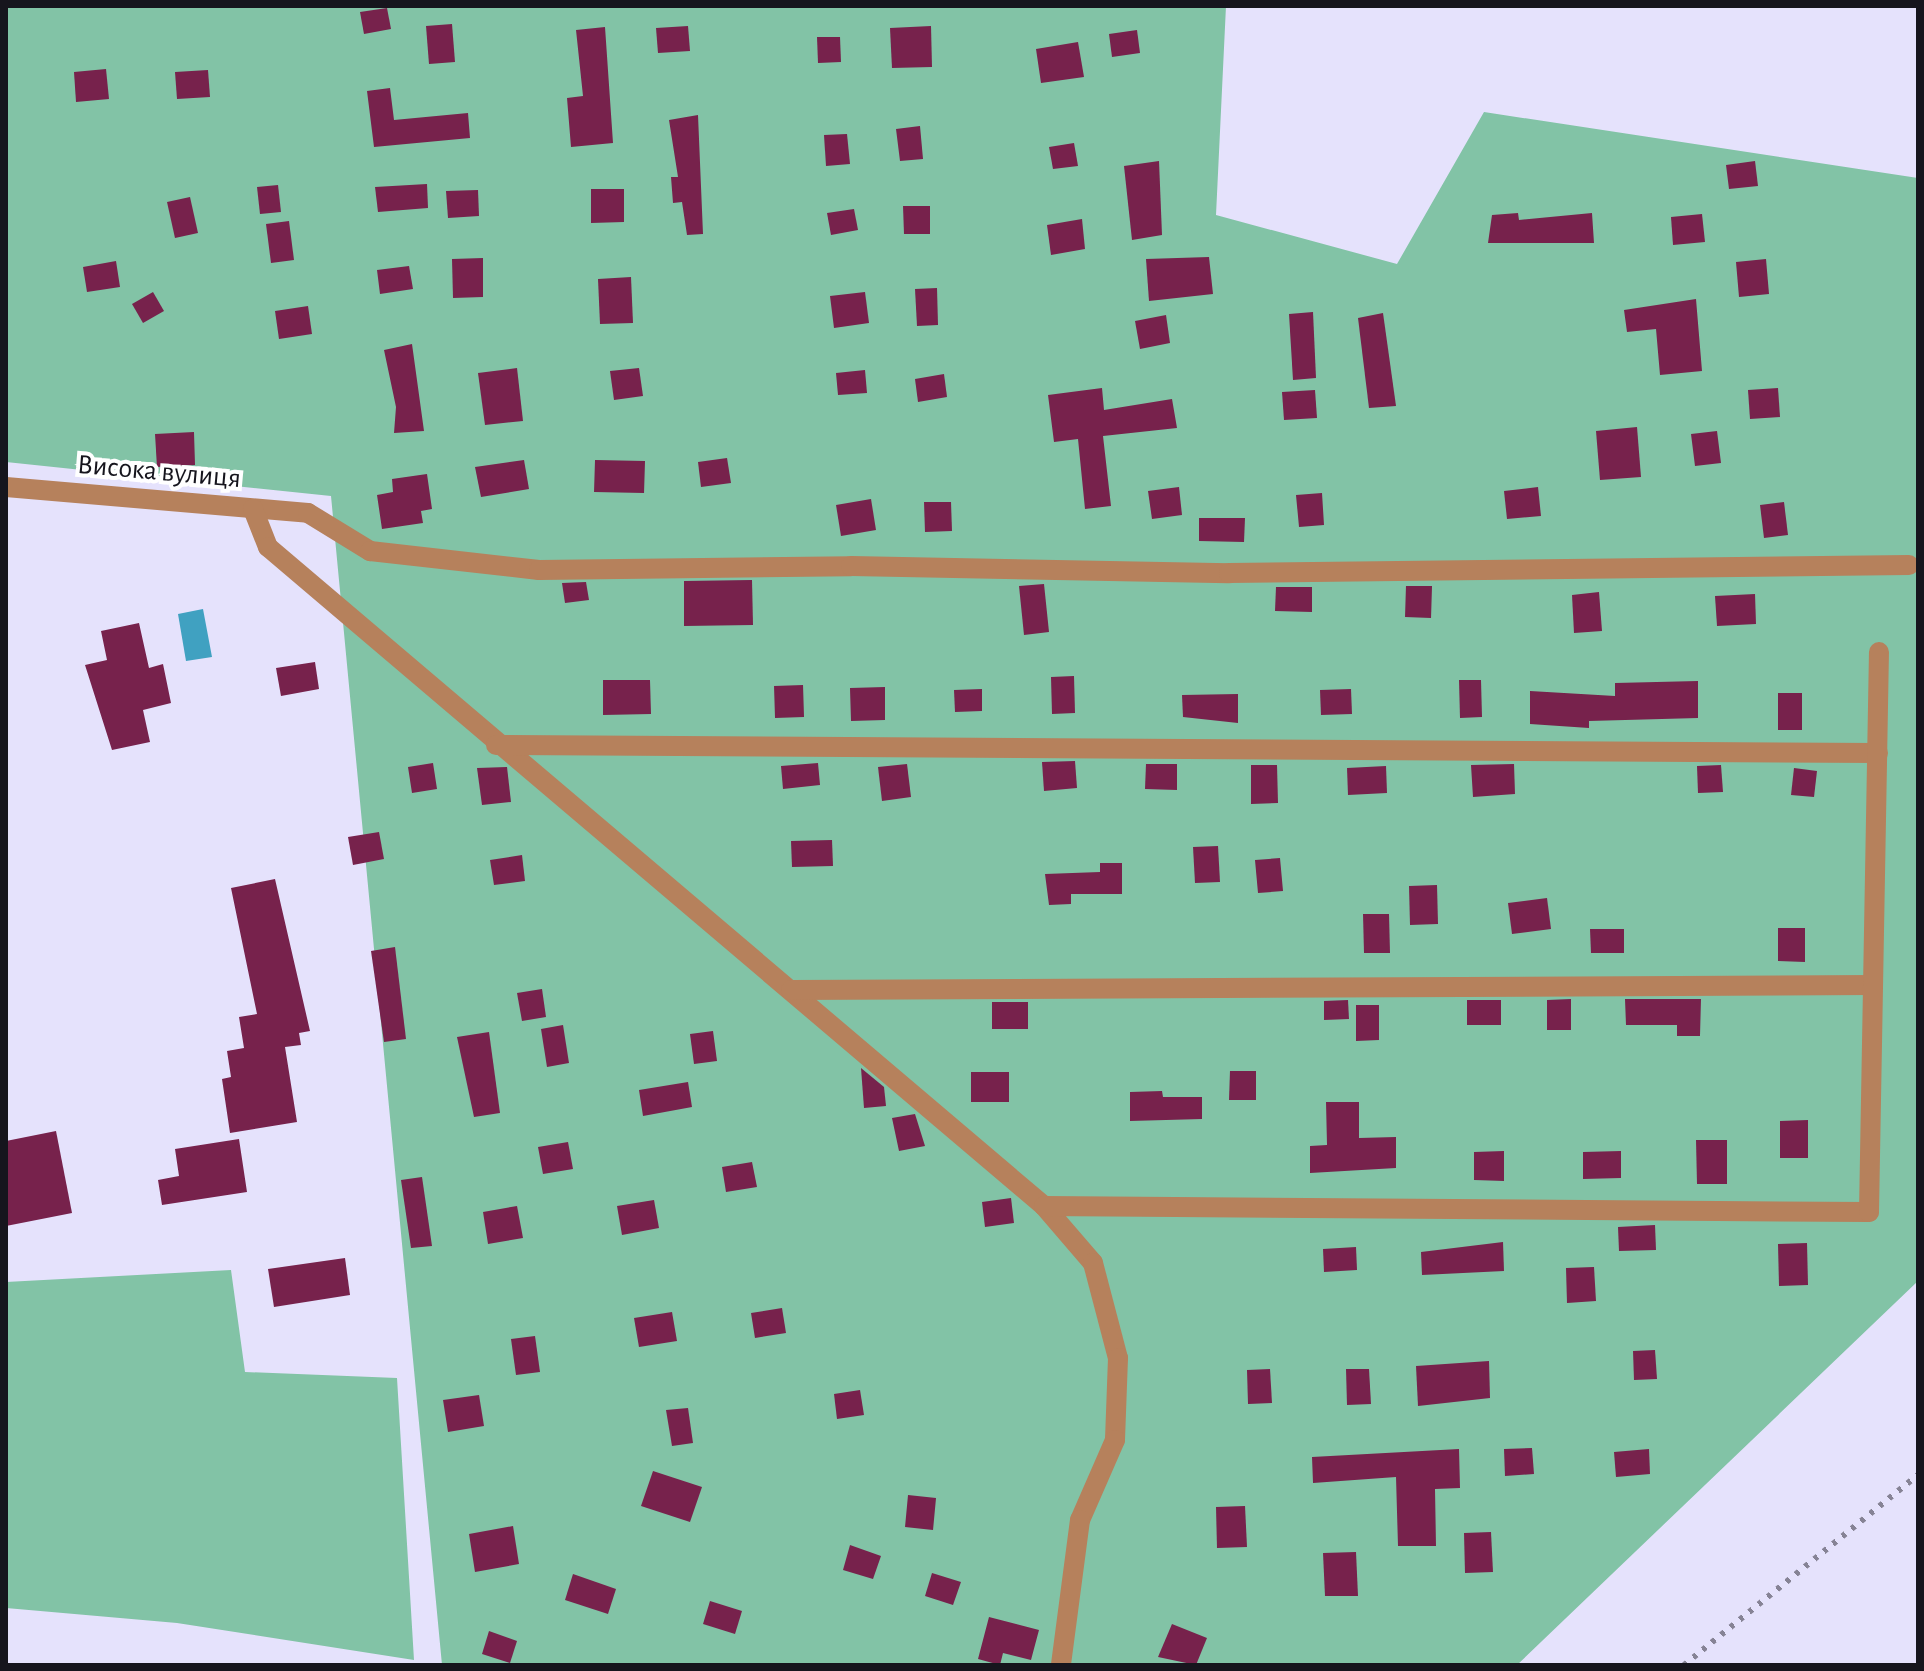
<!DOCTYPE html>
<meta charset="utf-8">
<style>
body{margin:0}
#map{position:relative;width:1924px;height:1671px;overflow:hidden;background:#e5e2fc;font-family:"Alegreya Sans",sans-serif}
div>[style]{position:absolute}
.green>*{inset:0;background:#82c3a6}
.water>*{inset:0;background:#40a1c1}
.building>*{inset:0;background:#77224c}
.minor>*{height:20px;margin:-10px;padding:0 10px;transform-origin:10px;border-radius:10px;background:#b6815c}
.rail>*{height:6px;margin-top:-3px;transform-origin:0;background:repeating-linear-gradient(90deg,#868395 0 4px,transparent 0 12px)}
span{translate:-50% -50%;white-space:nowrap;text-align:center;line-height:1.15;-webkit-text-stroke:8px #fff;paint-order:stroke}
.street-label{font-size:28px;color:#16151d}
.frame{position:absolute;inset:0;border:8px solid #16151d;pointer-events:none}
</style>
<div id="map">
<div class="green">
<i style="clip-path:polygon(6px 6px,1226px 6px,1216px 215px,1397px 264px,1484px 112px,1918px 178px,1918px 1281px,1517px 1665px,442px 1665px,331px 496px,6px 462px)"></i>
<i style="clip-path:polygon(231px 1270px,245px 1372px,397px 1378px,414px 1660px,177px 1623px,6px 1608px,6px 1282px)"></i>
</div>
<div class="water">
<i style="clip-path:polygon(203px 609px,212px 657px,186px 661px,178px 614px)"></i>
</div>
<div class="building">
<i style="clip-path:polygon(387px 8px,391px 29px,364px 34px,360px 12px)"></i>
<i style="clip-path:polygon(452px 24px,455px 62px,429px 64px,426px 26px)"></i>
<i style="clip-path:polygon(688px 26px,690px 51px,658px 53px,656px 28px)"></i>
<i style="clip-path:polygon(931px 26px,932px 67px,892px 68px,890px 28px)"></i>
<i style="clip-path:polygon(605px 27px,613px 143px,571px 147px,567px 98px,583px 96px,576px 30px)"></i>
<i style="clip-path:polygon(1137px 30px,1140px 53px,1112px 57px,1109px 34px)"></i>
<i style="clip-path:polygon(817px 37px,840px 37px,841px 62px,818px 63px)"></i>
<i style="clip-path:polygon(1078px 42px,1084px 77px,1041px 83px,1036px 49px)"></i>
<i style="clip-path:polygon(106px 69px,109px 99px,76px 102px,74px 72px)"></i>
<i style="clip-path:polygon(208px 70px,210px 97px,177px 99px,175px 72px)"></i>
<i style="clip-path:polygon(390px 88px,394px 120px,468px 113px,470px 138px,374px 147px,367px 91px)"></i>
<i style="clip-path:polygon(698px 115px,703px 234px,687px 235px,682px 202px,673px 203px,671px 177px,678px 177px,669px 120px)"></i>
<i style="clip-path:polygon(920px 126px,923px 159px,900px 161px,896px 129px)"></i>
<i style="clip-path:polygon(847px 134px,850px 164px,826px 166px,824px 135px)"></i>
<i style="clip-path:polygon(1074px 143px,1078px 166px,1053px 169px,1049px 147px)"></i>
<i style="clip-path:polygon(1159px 161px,1162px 235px,1132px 240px,1124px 166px)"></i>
<i style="clip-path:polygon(1755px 161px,1758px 186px,1729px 189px,1726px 165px)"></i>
<i style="clip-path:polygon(427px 184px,428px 208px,378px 212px,375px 187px)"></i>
<i style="clip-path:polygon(278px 185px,281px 212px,260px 214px,257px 187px)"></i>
<i style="clip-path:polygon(591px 189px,624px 189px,624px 222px,591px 223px)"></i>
<i style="clip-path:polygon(478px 190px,479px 216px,448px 218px,446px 191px)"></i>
<i style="clip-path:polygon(190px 197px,198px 233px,175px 238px,167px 202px)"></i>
<i style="clip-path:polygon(903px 206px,930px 206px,930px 234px,904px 234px)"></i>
<i style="clip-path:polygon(854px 209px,858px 230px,831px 235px,827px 213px)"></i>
<i style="clip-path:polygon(1518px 213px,1519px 220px,1592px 213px,1594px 243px,1488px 243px,1492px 215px)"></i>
<i style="clip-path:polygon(1702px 214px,1705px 242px,1673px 245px,1671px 217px)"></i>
<i style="clip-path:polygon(1082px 219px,1085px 249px,1051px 255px,1047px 225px)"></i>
<i style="clip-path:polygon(289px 221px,294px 260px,271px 263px,266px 224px)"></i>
<i style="clip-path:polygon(1209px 257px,1213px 294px,1149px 301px,1146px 259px)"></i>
<i style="clip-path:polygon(483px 258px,483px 297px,453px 298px,452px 259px)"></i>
<i style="clip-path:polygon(1766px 259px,1769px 294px,1739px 297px,1736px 262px)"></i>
<i style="clip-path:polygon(116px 261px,120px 287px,87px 292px,83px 267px)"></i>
<i style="clip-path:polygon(409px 266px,413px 289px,380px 294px,377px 270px)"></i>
<i style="clip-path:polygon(631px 277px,633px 323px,600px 324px,598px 279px)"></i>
<i style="clip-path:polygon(937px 288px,938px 325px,917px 326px,915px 289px)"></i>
<i style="clip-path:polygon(153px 292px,164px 311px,143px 323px,132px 304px)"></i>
<i style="clip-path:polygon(865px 292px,869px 323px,834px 328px,830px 296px)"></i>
<i style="clip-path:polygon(1696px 299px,1702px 371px,1660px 375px,1656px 329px,1627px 332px,1624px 310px)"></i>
<i style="clip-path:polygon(308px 306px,312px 334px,279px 339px,275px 311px)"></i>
<i style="clip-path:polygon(1313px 312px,1316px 378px,1293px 380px,1289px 314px)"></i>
<i style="clip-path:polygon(1383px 313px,1396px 406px,1369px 408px,1358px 318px)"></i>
<i style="clip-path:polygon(1166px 315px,1170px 343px,1140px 349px,1135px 321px)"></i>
<i style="clip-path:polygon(412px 344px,424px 431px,394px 433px,396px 407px,384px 350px)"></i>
<i style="clip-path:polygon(517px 368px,523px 421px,485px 425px,478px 373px)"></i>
<i style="clip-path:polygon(639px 368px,643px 396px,614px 400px,610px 371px)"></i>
<i style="clip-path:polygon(865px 370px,867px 393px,838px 395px,836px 373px)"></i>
<i style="clip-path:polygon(944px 374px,947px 397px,918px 402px,915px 379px)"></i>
<i style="clip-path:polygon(1102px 388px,1104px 410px,1172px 399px,1177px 428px,1103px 436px,1111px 506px,1085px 509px,1078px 439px,1054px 442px,1048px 395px)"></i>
<i style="clip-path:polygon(1778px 388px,1780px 417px,1750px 419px,1748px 390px)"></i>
<i style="clip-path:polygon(1315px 390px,1317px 418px,1284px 420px,1282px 392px)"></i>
<i style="clip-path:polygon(1637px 427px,1641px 477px,1600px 480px,1596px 431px)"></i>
<i style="clip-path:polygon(1717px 431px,1721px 463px,1695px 466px,1691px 434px)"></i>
<i style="clip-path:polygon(194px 432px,195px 465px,157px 467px,155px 434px)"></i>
<i style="clip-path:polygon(727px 458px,731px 483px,701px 487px,698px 462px)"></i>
<i style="clip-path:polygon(524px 460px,529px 489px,481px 497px,475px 467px)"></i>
<i style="clip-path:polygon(595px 460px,645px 461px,644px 493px,594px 492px)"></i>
<i style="clip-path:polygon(427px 474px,432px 509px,421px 511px,423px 523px,382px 529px,377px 495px,393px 492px,392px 479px)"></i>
<i style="clip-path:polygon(1179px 487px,1182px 515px,1152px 519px,1148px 491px)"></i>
<i style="clip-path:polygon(1538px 487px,1541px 516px,1507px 519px,1504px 491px)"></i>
<i style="clip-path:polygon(1322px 493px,1324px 525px,1299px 527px,1296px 495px)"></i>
<i style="clip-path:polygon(871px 499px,876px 530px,841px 536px,836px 505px)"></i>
<i style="clip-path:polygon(924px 502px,951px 502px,952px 531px,925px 532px)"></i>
<i style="clip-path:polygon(1784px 502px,1788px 535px,1764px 538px,1760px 505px)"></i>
<i style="clip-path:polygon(1199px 518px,1245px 518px,1244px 542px,1199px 541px)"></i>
<i style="clip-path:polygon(752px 580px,753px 625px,684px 626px,684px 581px)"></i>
<i style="clip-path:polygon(586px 582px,589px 600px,565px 603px,562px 583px)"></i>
<i style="clip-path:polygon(1044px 584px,1049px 632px,1024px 635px,1019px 586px)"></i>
<i style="clip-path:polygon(1406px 586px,1432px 586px,1431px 618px,1405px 617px)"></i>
<i style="clip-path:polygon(1276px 587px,1312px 587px,1312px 612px,1275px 611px)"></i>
<i style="clip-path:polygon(1599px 592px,1602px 631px,1574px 633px,1572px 595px)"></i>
<i style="clip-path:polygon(1755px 594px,1756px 624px,1717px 626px,1715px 596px)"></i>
<i style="clip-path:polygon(139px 623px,149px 668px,163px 664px,171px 703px,143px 710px,150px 742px,112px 750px,85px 665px,107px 660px,101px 631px)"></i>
<i style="clip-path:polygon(315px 662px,319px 689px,281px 696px,276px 668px)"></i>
<i style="clip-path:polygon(1074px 676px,1075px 713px,1052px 714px,1051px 677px)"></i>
<i style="clip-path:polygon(603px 680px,650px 680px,651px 714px,603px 715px)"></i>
<i style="clip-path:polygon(1459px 680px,1481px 680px,1482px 717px,1460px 718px)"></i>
<i style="clip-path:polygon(1698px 681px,1698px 718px,1589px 721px,1589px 728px,1530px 724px,1530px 691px,1615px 696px,1615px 683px)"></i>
<i style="clip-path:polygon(803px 685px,804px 717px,775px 718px,774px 686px)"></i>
<i style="clip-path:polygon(885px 687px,885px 720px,851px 721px,850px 688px)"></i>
<i style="clip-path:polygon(982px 689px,982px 711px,955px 712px,954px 690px)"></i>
<i style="clip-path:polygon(1351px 689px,1352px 714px,1321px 715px,1320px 690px)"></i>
<i style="clip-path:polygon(1778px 693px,1802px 693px,1802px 730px,1778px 730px)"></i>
<i style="clip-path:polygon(1238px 694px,1238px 723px,1183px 717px,1182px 695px)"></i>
<i style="clip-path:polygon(1075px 761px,1077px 788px,1044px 791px,1042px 762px)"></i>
<i style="clip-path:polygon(433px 763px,437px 789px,412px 793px,408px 767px)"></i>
<i style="clip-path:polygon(818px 763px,820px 785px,783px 789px,781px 766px)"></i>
<i style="clip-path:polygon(907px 764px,911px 797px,882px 801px,878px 767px)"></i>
<i style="clip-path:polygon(1146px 764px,1177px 764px,1177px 790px,1145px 789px)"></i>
<i style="clip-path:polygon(1514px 764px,1515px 794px,1473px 797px,1471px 765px)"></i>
<i style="clip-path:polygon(1251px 765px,1277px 765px,1278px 803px,1251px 804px)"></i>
<i style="clip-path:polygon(1721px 765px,1723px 792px,1698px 793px,1697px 766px)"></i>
<i style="clip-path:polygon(1386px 766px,1387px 793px,1348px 795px,1347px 768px)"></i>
<i style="clip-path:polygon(507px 767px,511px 802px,482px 805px,477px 768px)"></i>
<i style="clip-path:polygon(1794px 768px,1817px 771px,1814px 797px,1791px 795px)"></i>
<i style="clip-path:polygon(379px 832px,384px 859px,353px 865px,348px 837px)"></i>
<i style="clip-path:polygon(832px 840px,833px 866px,792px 867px,791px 841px)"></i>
<i style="clip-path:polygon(1218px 846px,1220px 882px,1195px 883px,1193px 847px)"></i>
<i style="clip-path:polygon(522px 855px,525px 881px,494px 885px,490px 860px)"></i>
<i style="clip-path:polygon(1280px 858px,1283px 891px,1258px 893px,1255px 860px)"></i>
<i style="clip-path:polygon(1100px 863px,1122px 863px,1122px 894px,1071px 894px,1071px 904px,1049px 905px,1045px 874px,1100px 872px)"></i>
<i style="clip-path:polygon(275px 879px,310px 1031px,299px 1033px,301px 1045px,285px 1047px,297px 1122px,230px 1133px,222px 1079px,231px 1077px,227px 1051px,244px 1048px,239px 1017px,257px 1014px,231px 888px)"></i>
<i style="clip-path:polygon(1437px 885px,1438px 924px,1410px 925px,1409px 886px)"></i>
<i style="clip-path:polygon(1547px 898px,1551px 929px,1512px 934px,1508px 903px)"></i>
<i style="clip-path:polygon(1363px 914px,1389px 914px,1390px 953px,1364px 953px)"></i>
<i style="clip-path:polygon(1778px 928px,1805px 928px,1805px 962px,1778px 961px)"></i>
<i style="clip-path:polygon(1590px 929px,1624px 929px,1624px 953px,1591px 953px)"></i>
<i style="clip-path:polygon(395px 947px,406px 1039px,384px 1042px,371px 951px)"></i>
<i style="clip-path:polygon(542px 989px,546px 1017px,522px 1021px,517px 993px)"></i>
<i style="clip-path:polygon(1571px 999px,1571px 1030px,1547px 1030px,1547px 1000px)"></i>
<i style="clip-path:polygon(1625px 999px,1701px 999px,1700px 1036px,1677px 1036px,1677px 1025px,1626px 1025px)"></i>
<i style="clip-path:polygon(1348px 1000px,1349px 1019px,1324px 1020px,1324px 1001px)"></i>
<i style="clip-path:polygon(1467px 1000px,1501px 1000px,1501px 1025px,1467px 1025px)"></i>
<i style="clip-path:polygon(992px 1002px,1028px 1002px,1028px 1029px,992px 1029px)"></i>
<i style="clip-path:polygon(1356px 1005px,1379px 1005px,1379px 1040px,1356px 1041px)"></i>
<i style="clip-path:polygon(563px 1025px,569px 1063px,547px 1067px,541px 1029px)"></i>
<i style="clip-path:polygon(713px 1031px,717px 1061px,694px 1064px,690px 1034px)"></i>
<i style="clip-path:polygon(489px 1032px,500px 1113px,474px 1117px,457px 1037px)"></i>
<i style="clip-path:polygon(861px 1068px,884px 1087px,886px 1106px,864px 1108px)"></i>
<i style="clip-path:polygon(1230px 1071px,1256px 1071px,1256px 1100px,1229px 1100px)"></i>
<i style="clip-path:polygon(971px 1072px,1009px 1072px,1009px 1102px,971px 1102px)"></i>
<i style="clip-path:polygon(688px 1082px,692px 1107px,643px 1116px,639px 1090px)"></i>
<i style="clip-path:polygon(1162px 1091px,1163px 1097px,1202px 1097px,1202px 1119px,1130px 1121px,1130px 1092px)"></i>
<i style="clip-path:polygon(1326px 1102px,1359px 1102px,1359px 1138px,1396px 1137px,1396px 1168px,1310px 1173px,1310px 1146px,1327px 1145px)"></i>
<i style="clip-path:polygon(915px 1114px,925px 1146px,899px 1151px,892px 1118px)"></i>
<i style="clip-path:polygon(1808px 1120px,1808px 1158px,1780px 1158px,1780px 1121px)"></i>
<i style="clip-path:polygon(56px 1131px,72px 1213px,6px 1226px,6px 1141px)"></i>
<i style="clip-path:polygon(239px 1139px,247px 1192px,162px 1205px,158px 1180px,179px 1176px,175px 1149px)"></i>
<i style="clip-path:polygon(1696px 1140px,1727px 1140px,1727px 1184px,1697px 1184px)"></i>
<i style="clip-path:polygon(568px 1142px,573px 1169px,543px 1174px,538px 1147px)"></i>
<i style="clip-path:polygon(1504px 1151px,1504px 1181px,1474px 1180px,1474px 1152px)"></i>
<i style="clip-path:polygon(1621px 1151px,1621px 1178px,1583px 1179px,1583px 1152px)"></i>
<i style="clip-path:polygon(752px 1162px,757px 1187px,726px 1192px,722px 1167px)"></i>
<i style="clip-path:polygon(422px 1177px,432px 1246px,411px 1248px,401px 1180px)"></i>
<i style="clip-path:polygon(1011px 1198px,1014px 1223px,985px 1227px,982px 1202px)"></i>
<i style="clip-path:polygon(654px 1200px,659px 1228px,622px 1235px,617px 1206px)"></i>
<i style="clip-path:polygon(517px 1206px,523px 1238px,488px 1244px,483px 1212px)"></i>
<i style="clip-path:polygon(1655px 1225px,1656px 1250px,1619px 1251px,1618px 1227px)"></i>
<i style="clip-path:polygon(1503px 1242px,1504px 1271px,1422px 1275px,1421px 1252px)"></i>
<i style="clip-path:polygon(1807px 1243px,1808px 1285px,1779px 1286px,1778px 1244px)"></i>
<i style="clip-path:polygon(1356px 1247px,1357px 1270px,1324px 1272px,1323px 1249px)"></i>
<i style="clip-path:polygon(345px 1258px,350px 1295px,274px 1307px,268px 1269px)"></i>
<i style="clip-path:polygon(1594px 1267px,1596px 1301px,1567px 1303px,1566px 1268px)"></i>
<i style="clip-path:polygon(782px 1308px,786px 1333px,755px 1338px,751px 1313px)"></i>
<i style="clip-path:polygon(672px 1312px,677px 1341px,639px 1347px,634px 1318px)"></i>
<i style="clip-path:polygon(535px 1336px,540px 1372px,516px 1375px,511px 1339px)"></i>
<i style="clip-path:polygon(1655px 1350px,1657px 1379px,1634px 1380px,1633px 1351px)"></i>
<i style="clip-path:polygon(1489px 1361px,1490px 1398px,1418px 1406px,1416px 1366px)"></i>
<i style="clip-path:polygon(1270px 1369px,1272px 1403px,1248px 1404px,1247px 1370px)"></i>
<i style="clip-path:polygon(1346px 1369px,1369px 1369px,1371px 1404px,1347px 1405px)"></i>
<i style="clip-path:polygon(860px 1390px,864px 1415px,837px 1419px,834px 1394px)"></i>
<i style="clip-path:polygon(479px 1395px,484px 1426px,448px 1432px,443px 1400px)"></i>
<i style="clip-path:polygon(688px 1408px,693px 1443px,672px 1446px,666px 1410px)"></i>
<i style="clip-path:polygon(1532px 1448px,1534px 1474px,1505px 1476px,1504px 1449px)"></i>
<i style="clip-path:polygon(1459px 1449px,1460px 1488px,1435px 1489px,1436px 1546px,1398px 1546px,1396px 1477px,1313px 1483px,1312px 1457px)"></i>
<i style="clip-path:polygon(1649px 1449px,1650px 1474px,1616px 1477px,1614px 1452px)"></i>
<i style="clip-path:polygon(653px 1471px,702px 1487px,690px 1522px,641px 1506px)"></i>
<i style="clip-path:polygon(908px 1495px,936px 1498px,933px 1530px,905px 1527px)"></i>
<i style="clip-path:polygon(1245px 1506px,1247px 1547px,1217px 1548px,1216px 1507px)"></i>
<i style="clip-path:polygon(513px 1526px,519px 1564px,475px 1572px,469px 1534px)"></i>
<i style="clip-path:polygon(1491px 1532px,1493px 1572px,1465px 1573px,1464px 1533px)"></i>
<i style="clip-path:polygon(850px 1545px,881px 1556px,873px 1579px,843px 1570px)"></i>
<i style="clip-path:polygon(1356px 1552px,1358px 1596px,1325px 1596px,1323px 1553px)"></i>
<i style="clip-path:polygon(932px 1573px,961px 1582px,953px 1605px,925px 1596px)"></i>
<i style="clip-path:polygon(573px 1574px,616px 1589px,608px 1614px,565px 1600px)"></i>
<i style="clip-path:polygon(710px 1601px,742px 1611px,735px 1634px,703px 1624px)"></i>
<i style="clip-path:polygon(989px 1617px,1039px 1630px,1031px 1660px,1003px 1653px,1000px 1665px,978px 1659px)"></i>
<i style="clip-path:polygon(1172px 1624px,1207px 1638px,1196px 1665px,1158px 1657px)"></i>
<i style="clip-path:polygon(489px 1631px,517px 1641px,510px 1663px,482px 1654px)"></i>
</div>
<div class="minor">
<i style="left:6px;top:487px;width:303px;rotate:4.9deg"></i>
<i style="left:308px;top:513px;width:73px;rotate:31.5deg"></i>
<i style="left:370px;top:551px;width:170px;rotate:6.4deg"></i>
<i style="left:539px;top:570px;width:312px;rotate:-0.7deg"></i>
<i style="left:851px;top:566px;width:378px;rotate:1.1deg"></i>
<i style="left:1229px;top:573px;width:680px;rotate:-0.67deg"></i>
<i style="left:253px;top:509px;width:41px;rotate:68.5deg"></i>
<i style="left:268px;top:547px;width:1018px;rotate:40.34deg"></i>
<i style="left:1044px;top:1206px;width:75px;rotate:49.3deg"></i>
<i style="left:1093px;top:1263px;width:98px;rotate:75.3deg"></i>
<i style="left:1118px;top:1358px;width:82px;rotate:92.1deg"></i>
<i style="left:1115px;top:1440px;width:87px;rotate:113.6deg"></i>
<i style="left:1080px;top:1520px;width:146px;rotate:97.5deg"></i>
<i style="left:496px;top:745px;width:1382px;rotate:0.33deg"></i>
<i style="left:791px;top:990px;width:1082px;rotate:-0.26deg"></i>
<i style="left:1044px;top:1206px;width:825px;rotate:0.42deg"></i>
<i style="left:1869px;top:1212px;width:560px;rotate:-88.98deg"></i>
</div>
<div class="rail">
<i style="left:1684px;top:1665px;width:301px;rotate:-39.1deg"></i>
</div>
<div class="street-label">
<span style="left:159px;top:472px;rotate:5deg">Висока вулиця</span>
</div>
<div class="frame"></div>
</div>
